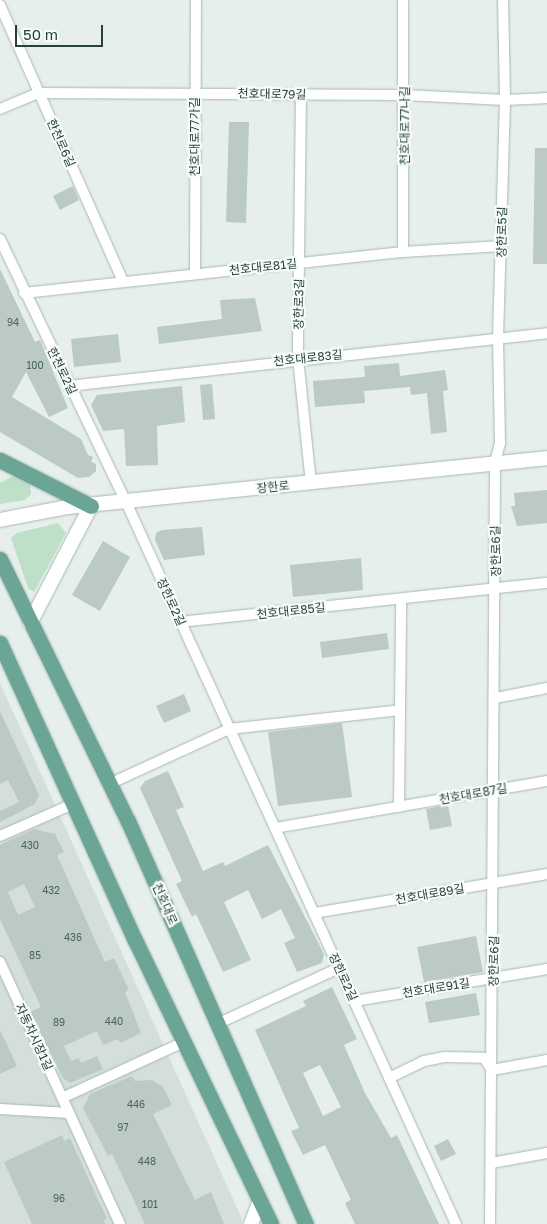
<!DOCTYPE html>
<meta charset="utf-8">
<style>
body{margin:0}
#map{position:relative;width:547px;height:1224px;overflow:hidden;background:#e6efeb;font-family:"Golos Text","Noto Sans KR",sans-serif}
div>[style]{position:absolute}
.built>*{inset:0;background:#d4dfda}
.green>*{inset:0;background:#bfe0c8}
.building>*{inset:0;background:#bbcac4}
.roads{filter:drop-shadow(0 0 1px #a8b8b2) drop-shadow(0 0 1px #a8b8b2)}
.street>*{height:10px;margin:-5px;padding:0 5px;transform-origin:5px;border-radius:5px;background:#fff}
.secondary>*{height:14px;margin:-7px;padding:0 7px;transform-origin:7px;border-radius:7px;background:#fff}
.primary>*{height:15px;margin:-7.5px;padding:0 7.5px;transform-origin:7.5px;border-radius:7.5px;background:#6aa596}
span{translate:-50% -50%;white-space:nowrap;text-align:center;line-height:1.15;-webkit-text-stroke:4.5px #f7fbf9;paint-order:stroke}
.number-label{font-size:10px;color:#4a645c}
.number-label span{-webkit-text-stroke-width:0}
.street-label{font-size:12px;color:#24423a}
.scale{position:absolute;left:15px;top:25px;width:88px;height:22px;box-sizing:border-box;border:2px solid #24423a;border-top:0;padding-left:6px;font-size:15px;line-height:18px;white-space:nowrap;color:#24423a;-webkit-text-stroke:4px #f7fbf9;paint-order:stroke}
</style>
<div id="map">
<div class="built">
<i style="clip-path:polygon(0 683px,242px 1219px,242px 1224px,0 1224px)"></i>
</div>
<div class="green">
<i style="clip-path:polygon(15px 475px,30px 483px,31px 494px,25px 500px,0 504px,0 483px)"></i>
<i style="clip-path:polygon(58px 523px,66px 533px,34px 592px,28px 588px,11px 538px,17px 533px)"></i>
</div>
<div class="building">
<i style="clip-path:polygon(229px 122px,249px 122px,246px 223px,226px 222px)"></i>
<i style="clip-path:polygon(535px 148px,547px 148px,547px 264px,533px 264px)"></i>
<i style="clip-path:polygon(73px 186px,79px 200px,60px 210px,53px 196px)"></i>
<i style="clip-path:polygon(0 269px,35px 342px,40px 340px,68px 408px,49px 417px,26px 372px,12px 397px,81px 439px,88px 455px,93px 457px,91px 462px,96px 464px,96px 471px,89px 477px,78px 478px,0 432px)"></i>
<i style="clip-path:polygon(255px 298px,262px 331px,159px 344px,157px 327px,222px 319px,220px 300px)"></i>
<i style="clip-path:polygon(118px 334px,121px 362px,74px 367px,71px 339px)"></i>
<i style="clip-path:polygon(399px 363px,400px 376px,445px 370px,448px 390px,443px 391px,447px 432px,431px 434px,427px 393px,411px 395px,410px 387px,364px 391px,365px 403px,315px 407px,313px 381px,365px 377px,364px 366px)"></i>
<i style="clip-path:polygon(212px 384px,215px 419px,203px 420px,200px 385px)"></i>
<i style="clip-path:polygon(182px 386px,185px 422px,157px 426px,158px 465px,126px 466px,124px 429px,103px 431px,91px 405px,97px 395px)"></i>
<i style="clip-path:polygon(547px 490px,547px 523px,517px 526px,511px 506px,515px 506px,514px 493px)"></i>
<i style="clip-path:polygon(202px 527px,205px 555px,164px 560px,155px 540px,156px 533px,162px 530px)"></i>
<i style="clip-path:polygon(103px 541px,130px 557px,100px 611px,72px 595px)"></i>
<i style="clip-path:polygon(361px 558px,363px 590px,293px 597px,290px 565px)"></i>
<i style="clip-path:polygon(387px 633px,389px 649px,322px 658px,320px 642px)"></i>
<i style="clip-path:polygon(184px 694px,191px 711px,164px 723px,156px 706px)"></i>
<i style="clip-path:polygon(0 711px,39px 795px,35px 804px,0 822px,0 811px,19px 802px,8px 780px,0 784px)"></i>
<i style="clip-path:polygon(342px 723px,352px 797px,278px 806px,268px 732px)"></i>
<i style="clip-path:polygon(168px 771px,184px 807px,176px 810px,203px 871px,223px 862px,225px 866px,268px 845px,324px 954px,322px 963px,297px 972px,284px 943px,295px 938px,281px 909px,262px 919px,248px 890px,224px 902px,251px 960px,223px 972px,196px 914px,192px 917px,176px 884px,182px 881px,140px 788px,145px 781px)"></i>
<i style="clip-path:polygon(448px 805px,452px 826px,430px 830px,426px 809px)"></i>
<i style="clip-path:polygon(evenodd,34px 829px,55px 834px,64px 852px,57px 855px,105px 962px,114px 958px,129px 990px,125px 992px,141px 1033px,120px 1043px,118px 1039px,103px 1045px,97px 1031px,64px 1046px,71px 1061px,79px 1058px,81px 1063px,97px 1056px,103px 1069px,70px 1083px,63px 1078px,30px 1012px,41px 1007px,0 919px,0 845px,34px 829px,24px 884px,35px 907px,18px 915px,8px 892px,24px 884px)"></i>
<i style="clip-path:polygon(476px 936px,483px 972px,424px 982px,417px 947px)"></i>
<i style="clip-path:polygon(evenodd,332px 987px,357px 1039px,344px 1045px,365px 1093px,391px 1138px,397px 1135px,439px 1224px,355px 1224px,345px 1203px,351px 1200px,325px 1145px,303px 1155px,291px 1131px,299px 1128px,255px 1030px,306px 1006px,303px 1001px,332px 987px,320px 1065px,341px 1107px,323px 1116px,303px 1073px,320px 1065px)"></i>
<i style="clip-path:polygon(476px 993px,480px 1015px,429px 1023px,425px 1002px)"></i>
<i style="clip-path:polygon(0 1030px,17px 1066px,0 1074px)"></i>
<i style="clip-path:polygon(132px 1076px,135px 1081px,152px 1080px,163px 1087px,172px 1105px,153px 1114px,195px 1200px,211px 1192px,224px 1224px,145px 1224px,112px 1154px,108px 1156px,83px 1108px,90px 1094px)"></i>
<i style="clip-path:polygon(62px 1135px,64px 1141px,70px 1138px,107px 1219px,104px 1220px,105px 1224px,32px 1224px,4px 1162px)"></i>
<i style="clip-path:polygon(448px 1139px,456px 1154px,441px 1161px,434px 1146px)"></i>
</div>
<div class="roads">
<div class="street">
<i style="left:403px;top:0;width:252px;rotate:90deg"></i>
<i style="left:0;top:5px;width:302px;rotate:66deg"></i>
<i style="left:301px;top:94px;width:264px;rotate:90.7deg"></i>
<i style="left:298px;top:358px;width:126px;rotate:84.1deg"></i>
<i style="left:0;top:109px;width:41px;rotate:-22.8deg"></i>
<i style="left:38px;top:93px;width:367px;rotate:0.3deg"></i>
<i style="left:405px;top:95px;width:100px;rotate:2.9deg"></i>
<i style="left:505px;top:100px;width:42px;rotate:-2.7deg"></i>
<i style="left:0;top:239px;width:292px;rotate:64.4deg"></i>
<i style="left:126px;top:502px;width:794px;rotate:65.44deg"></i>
<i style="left:195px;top:274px;width:274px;rotate:-89.8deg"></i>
<i style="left:24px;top:293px;width:381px;rotate:-6.2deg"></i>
<i style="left:403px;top:252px;width:99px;rotate:-3.5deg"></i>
<i style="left:69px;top:386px;width:481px;rotate:-6.3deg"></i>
<i style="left:180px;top:622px;width:369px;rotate:-6.1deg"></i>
<i style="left:496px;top:698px;width:52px;rotate:-11.1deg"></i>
<i style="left:109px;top:784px;width:132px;rotate:-24.6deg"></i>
<i style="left:229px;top:729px;width:172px;rotate:-6.3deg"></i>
<i style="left:399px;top:807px;width:208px;rotate:-89.4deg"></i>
<i style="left:275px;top:828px;width:276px;rotate:-9.8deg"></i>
<i style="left:0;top:836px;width:80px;rotate:-23.7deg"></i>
<i style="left:314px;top:913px;width:236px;rotate:-9.5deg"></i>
<i style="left:0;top:962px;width:288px;rotate:65.4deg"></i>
<i style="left:354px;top:1001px;width:196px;rotate:-9.4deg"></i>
<i style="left:219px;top:1023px;width:132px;rotate:-24.6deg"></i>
<i style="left:389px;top:1078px;width:39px;rotate:-26deg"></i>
<i style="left:424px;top:1061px;width:21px;rotate:-11deg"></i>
<i style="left:445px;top:1057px;width:39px;rotate:1deg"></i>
<i style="left:484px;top:1058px;width:14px;rotate:56deg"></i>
<i style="left:492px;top:1070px;width:56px;rotate:-10.3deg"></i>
<i style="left:62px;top:1098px;width:134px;rotate:-24.7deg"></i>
<i style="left:0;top:1109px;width:69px;rotate:3.3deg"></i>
<i style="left:491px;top:1163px;width:57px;rotate:-10.1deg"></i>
<i style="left:490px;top:1224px;width:761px;rotate:-89.62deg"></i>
<i style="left:495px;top:463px;width:21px;rotate:-76deg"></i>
<i style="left:500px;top:443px;width:106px;rotate:-91.1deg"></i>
<i style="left:498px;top:337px;width:237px;rotate:-88.3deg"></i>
<i style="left:505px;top:100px;width:100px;rotate:-91.1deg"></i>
</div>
<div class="secondary">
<i style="left:0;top:520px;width:68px;rotate:-11deg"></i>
<i style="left:67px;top:507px;width:482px;rotate:-5.8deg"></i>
<i style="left:30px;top:623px;width:132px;rotate:-62.5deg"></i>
<i style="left:251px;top:1224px;width:26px;rotate:-69deg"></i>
</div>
<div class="primary">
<i style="left:0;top:460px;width:102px;rotate:26.8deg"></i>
<i style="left:0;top:559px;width:292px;rotate:64deg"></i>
<i style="left:128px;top:821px;width:441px;rotate:66.2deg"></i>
<i style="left:0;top:643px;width:326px;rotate:65.6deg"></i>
<i style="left:135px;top:940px;width:315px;rotate:64.4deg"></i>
</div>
</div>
<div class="number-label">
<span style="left:13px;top:323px">94</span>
<span style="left:35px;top:366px">100</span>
<span style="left:30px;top:846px">430</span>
<span style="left:51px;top:891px">432</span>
<span style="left:73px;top:938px">436</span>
<span style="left:35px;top:956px">85</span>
<span style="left:114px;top:1022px">440</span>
<span style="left:59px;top:1023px">89</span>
<span style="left:136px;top:1105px">446</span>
<span style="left:123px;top:1128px">97</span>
<span style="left:147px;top:1162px">448</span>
<span style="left:59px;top:1199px">96</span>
<span style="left:150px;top:1205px">101</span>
</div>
<div class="street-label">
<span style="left:272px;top:94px;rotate:1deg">천호대로79길</span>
<span style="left:405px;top:126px;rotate:-90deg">천호대로77나길</span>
<span style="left:195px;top:137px;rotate:-90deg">천호대로77가길</span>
<span style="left:61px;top:143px;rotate:66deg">한천로6길</span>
<span style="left:502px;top:232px;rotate:-89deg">장한로5길</span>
<span style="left:263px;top:267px;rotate:-6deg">천호대로81길</span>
<span style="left:299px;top:304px;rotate:-89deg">장한로3길</span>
<span style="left:308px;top:358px;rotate:-6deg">천호대로83길</span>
<span style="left:62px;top:371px;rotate:64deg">한천로2길</span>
<span style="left:273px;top:487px;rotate:-6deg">장한로</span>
<span style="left:496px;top:551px;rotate:-91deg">장한로6길</span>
<span style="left:171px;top:602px;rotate:65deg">장한로2길</span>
<span style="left:291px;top:611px;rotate:-6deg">천호대로85길</span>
<span style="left:473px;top:794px;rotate:-10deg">천호대로87길</span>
<span style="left:430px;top:894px;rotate:-10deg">천호대로89길</span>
<span style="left:165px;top:904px;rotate:66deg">천호대로</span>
<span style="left:494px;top:961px;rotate:-89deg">장한로6길</span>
<span style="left:343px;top:977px;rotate:65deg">장한로2길</span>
<span style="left:436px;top:988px;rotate:-9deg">천호대로91길</span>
<span style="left:34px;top:1037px;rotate:65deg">자동차시장1길</span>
</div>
<div class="scale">50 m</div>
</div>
